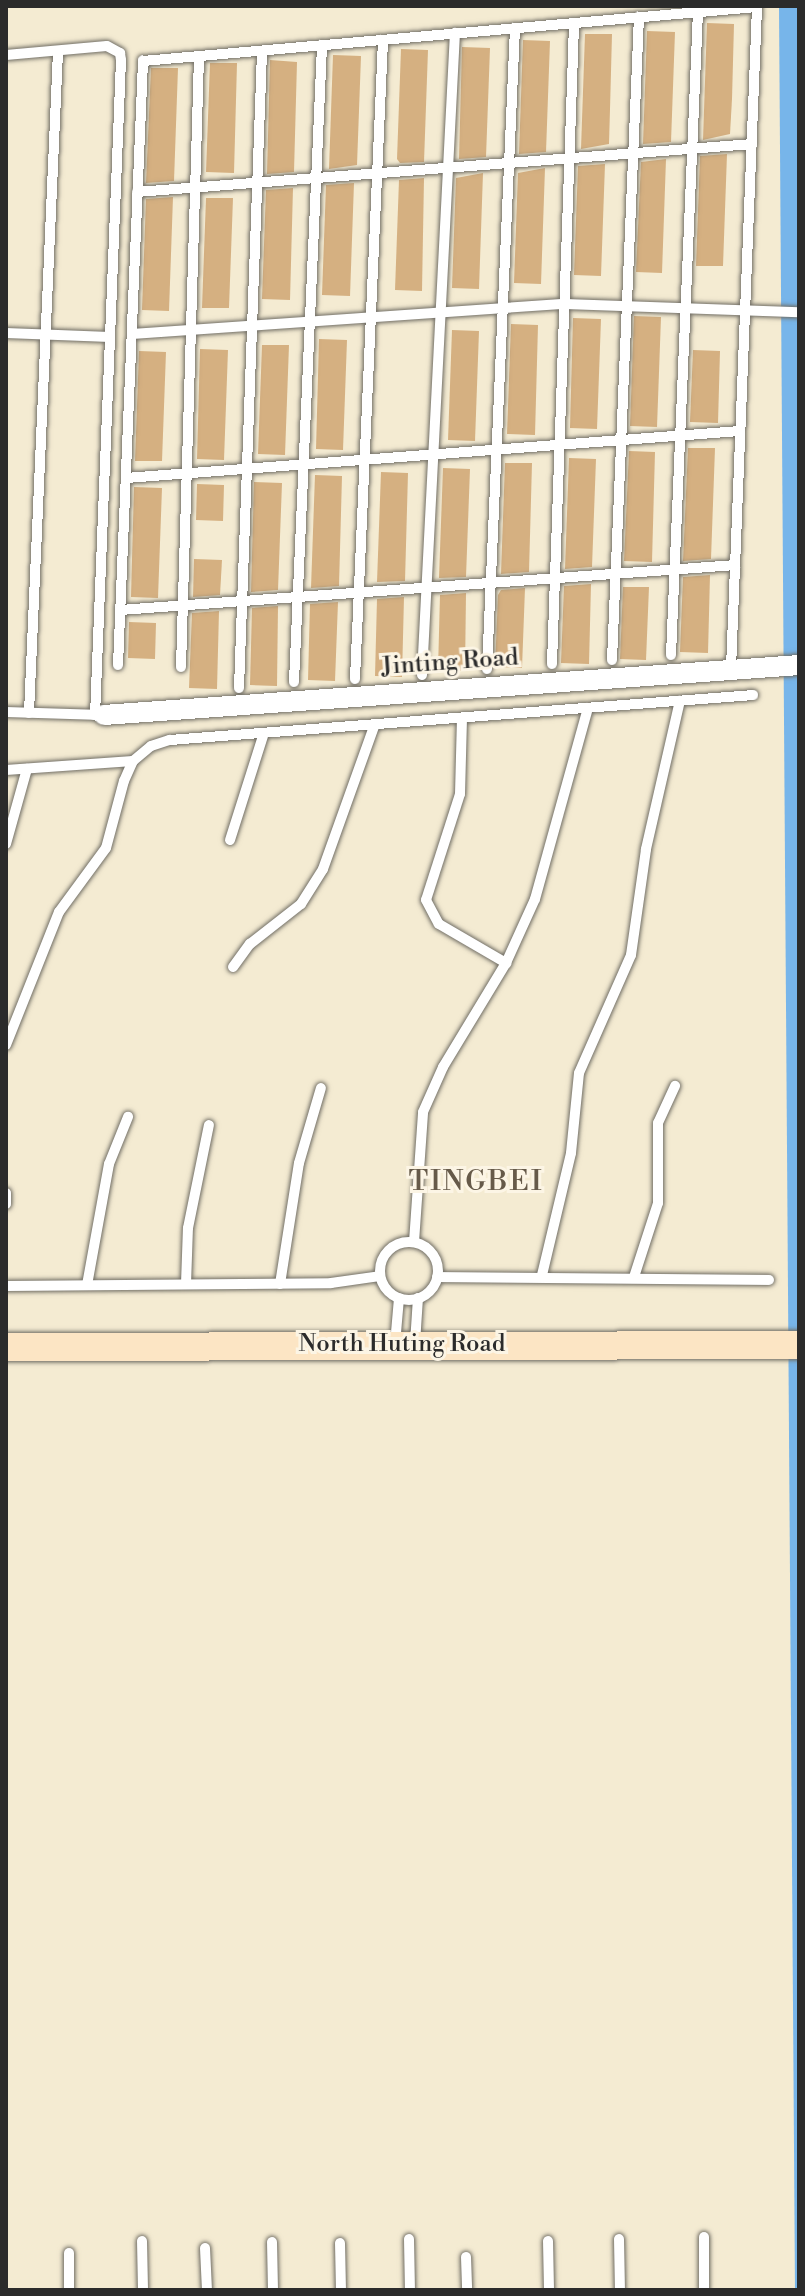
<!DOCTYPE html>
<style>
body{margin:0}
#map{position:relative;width:805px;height:2296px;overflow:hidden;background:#f4ebd2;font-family:"Libre Bodoni",serif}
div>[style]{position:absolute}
.water>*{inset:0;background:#77b5ea}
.building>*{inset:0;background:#d5b081}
.roads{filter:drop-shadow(0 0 2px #716e65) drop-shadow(0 0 2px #716e65)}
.lane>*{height:10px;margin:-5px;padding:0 5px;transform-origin:5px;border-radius:5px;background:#fff}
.lane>.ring{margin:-5px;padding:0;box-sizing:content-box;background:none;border:10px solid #fff;border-radius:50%}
.street>*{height:20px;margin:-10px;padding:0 10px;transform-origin:10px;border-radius:10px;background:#fff}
.secondary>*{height:28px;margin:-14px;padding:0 14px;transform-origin:14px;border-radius:14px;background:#fce5c4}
span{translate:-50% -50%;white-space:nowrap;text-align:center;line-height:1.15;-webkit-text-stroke:6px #fcf5e5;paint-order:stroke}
.street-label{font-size:24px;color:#2b2b2b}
.quarter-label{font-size:28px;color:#665a49;letter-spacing:2px}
.frame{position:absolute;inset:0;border:8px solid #2b2b2b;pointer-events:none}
</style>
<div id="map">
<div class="water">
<i style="clip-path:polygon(779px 6px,799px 6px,799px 2290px,795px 2290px)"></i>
</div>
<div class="building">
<i style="clip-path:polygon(707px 23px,734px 24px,732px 99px,730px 134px,703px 140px)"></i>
<i style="clip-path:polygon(647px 31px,675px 32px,671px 142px,643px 144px)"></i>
<i style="clip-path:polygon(585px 34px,612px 34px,610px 109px,609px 144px,581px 149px)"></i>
<i style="clip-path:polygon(523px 40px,550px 41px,546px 152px,519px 154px)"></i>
<i style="clip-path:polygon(462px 47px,490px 48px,486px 157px,459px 159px)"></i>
<i style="clip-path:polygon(401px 49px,428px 50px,424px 162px,400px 163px,397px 159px)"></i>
<i style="clip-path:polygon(333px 55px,361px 56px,357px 165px,329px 169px)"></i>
<i style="clip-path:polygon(270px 60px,297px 62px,294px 172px,267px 174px)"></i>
<i style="clip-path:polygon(210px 63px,237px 63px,234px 173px,206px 172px)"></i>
<i style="clip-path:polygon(151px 68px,178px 68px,174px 181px,146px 183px)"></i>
<i style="clip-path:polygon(727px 154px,723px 266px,696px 266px,700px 156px)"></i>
<i style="clip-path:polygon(666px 159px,662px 273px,636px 272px,641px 162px)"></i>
<i style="clip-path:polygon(605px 164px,601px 276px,574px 275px,578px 166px)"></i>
<i style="clip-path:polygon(545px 168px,541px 284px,514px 283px,518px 173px)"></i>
<i style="clip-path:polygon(483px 173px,479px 289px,452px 288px,456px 178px)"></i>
<i style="clip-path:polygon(424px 178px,422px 291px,395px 290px,399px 180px)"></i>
<i style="clip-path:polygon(354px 183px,350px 296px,322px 295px,326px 185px)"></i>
<i style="clip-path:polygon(293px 188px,290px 300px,262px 299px,266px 190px)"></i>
<i style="clip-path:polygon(173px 197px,169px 311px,142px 310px,146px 199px)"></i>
<i style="clip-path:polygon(206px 198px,233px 198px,229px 308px,202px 308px)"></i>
<i style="clip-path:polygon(634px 316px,661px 317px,657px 427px,630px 426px)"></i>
<i style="clip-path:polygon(573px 318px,601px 319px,597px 429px,570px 428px)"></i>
<i style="clip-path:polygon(511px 324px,538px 325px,535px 435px,507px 434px)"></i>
<i style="clip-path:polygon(452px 330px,479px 331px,475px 441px,448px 440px)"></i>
<i style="clip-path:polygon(319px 339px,347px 340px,343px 450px,316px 449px)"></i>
<i style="clip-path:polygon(262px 345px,289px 345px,285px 455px,258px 454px)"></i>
<i style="clip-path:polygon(200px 349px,228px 350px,224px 460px,197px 459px)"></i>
<i style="clip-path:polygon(693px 350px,720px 351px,718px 423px,690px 422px)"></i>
<i style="clip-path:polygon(139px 351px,166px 352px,162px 461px,135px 461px)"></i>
<i style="clip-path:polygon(688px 448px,715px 448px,711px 559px,683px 561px)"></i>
<i style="clip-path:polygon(629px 451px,655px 452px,652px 562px,624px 561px)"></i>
<i style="clip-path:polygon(569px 458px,596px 459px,592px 567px,565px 569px)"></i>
<i style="clip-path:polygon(505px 463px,532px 463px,529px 572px,501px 574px)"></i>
<i style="clip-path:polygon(443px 468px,470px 469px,466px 577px,439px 578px)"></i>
<i style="clip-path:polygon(381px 472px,408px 473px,405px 581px,377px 582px)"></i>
<i style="clip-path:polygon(315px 475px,342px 476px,339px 586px,311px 588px)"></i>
<i style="clip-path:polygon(254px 482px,282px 483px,278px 590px,251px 592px)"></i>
<i style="clip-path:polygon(197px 484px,224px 485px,223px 521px,196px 520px)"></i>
<i style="clip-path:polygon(134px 487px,162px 488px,158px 598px,131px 597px)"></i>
<i style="clip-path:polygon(194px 559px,222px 560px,220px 595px,193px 597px)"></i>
<i style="clip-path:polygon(710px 575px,708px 653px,680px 652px,683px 577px)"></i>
<i style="clip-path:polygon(591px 584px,589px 664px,561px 663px,564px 586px)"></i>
<i style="clip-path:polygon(623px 587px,649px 587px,646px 660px,620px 659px)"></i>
<i style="clip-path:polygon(525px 588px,522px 668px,495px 667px,498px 595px,501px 590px)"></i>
<i style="clip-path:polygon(466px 593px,465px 671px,438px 670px,440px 595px)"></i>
<i style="clip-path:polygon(404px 597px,402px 677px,375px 676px,377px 599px)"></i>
<i style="clip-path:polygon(338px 602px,335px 681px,308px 680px,310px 604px)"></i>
<i style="clip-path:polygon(278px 606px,277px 686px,250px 685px,252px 608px)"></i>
<i style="clip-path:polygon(219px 611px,217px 689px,189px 688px,192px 613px)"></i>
<i style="clip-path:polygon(129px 622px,156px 623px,155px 659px,128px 658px)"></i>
</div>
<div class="roads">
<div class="lane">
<i style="left:6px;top:55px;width:101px;rotate:-5.1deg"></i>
<i style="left:107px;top:46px;width:15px;rotate:28deg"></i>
<i style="left:120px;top:53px;width:7px;rotate:82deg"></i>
<i style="left:121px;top:60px;width:656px;rotate:92.27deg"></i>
<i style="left:137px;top:192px;width:617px;rotate:-4.46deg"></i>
<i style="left:6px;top:333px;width:104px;rotate:2.2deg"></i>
<i style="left:132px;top:334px;width:434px;rotate:-4deg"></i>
<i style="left:565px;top:304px;width:234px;rotate:2deg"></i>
<i style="left:126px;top:478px;width:616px;rotate:-4.38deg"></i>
<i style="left:120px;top:610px;width:617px;rotate:-4.18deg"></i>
<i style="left:671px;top:655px;width:644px;rotate:-87.6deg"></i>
<i style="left:612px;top:660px;width:644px;rotate:-87.6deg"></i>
<i style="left:552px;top:664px;width:641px;rotate:-88.03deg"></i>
<i style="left:118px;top:665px;width:605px;rotate:-87.63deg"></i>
<i style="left:143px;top:61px;width:616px;rotate:-5.03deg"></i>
<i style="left:757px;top:7px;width:662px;rotate:92.25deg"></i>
<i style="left:181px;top:667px;width:611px;rotate:-88.31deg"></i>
<i style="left:487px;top:669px;width:642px;rotate:-87.5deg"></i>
<i style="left:422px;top:675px;width:643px;rotate:-87.06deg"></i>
<i style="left:355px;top:679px;width:640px;rotate:-87.49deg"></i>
<i style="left:294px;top:682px;width:638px;rotate:-87.48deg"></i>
<i style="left:239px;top:688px;width:637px;rotate:-87.93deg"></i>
<i style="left:6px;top:712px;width:96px;rotate:1.8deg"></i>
<i style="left:29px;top:713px;width:663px;rotate:-87.49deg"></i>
<i style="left:462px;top:718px;width:76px;rotate:91.5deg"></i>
<i style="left:460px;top:794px;width:111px;rotate:107.8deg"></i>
<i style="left:426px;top:900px;width:27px;rotate:62deg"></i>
<i style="left:439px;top:924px;width:78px;rotate:30.2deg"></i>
<i style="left:6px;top:770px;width:127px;rotate:-4.1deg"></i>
<i style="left:230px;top:840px;width:112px;rotate:-72.4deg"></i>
<i style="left:6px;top:844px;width:78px;rotate:-74.4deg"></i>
<i style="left:233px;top:967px;width:29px;rotate:-54deg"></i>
<i style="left:250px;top:944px;width:65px;rotate:-38.1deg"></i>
<i style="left:301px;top:904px;width:41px;rotate:-57.8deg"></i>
<i style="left:323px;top:869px;width:154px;rotate:-70.3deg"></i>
<i style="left:6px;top:1045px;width:143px;rotate:-68.3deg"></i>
<i style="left:59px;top:912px;width:79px;rotate:-53.7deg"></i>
<i style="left:106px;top:848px;width:69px;rotate:-75deg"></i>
<i style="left:124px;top:781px;width:22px;rotate:-66deg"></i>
<i style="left:133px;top:761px;width:23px;rotate:-40deg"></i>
<i style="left:151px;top:746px;width:20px;rotate:-18deg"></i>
<i style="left:170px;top:740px;width:585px;rotate:-4.41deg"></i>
<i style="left:6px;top:1193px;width:11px;rotate:90deg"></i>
<i style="left:414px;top:1242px;width:130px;rotate:-86deg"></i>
<i style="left:423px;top:1112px;width:49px;rotate:-66deg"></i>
<i style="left:443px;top:1067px;width:122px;rotate:-58.8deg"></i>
<i style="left:506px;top:963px;width:70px;rotate:-65.6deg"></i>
<i style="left:535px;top:899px;width:198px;rotate:-74.5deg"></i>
<i class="ring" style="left:380px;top:1242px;width:48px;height:48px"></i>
<i style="left:542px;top:1275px;width:125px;rotate:-76.6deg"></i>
<i style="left:571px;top:1153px;width:80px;rotate:-84.3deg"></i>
<i style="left:579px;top:1073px;width:129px;rotate:-66.2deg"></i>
<i style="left:631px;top:955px;width:107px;rotate:-81.9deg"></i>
<i style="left:646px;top:849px;width:152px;rotate:-77.1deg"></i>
<i style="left:437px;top:1277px;width:332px;rotate:0.5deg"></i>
<i style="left:634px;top:1277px;width:78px;rotate:-72deg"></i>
<i style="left:658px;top:1203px;width:80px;rotate:-90deg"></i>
<i style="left:658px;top:1123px;width:41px;rotate:-65.3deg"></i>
<i style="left:186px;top:1284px;width:56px;rotate:-88deg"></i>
<i style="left:188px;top:1228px;width:105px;rotate:-78.5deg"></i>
<i style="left:280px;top:1284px;width:122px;rotate:-81.1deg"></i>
<i style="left:299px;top:1163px;width:78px;rotate:-73.7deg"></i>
<i style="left:87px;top:1285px;width:123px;rotate:-79.7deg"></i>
<i style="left:109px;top:1164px;width:51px;rotate:-68deg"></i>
<i style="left:6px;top:1286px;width:325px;rotate:-0.5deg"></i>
<i style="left:331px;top:1283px;width:49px;rotate:-8.1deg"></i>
<i style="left:415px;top:1343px;width:45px;rotate:-86.2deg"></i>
<i style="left:395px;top:1344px;width:46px;rotate:-85deg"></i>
<i style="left:704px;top:2237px;width:53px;rotate:90deg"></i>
<i style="left:409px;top:2239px;width:51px;rotate:88.9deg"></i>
<i style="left:619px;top:2239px;width:51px;rotate:88.9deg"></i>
<i style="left:142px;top:2241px;width:49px;rotate:88.8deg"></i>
<i style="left:548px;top:2241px;width:49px;rotate:88.8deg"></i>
<i style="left:272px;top:2242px;width:48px;rotate:88.8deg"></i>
<i style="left:340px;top:2243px;width:47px;rotate:88.8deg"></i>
<i style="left:205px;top:2248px;width:42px;rotate:87.3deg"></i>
<i style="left:69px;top:2253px;width:37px;rotate:90deg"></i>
<i style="left:466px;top:2257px;width:33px;rotate:88deg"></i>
</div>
<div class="street">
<i style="left:104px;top:715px;width:697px;rotate:-4.11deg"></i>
</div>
<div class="secondary">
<i style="left:6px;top:1347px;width:793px;rotate:-0.14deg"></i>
</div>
</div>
<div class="street-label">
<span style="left:450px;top:663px;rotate:-4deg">Jinting Road</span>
<span style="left:402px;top:1345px">North Huting Road</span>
</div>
<div class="quarter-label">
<span style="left:476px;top:1182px">TINGBEI</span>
</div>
<div class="frame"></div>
</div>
